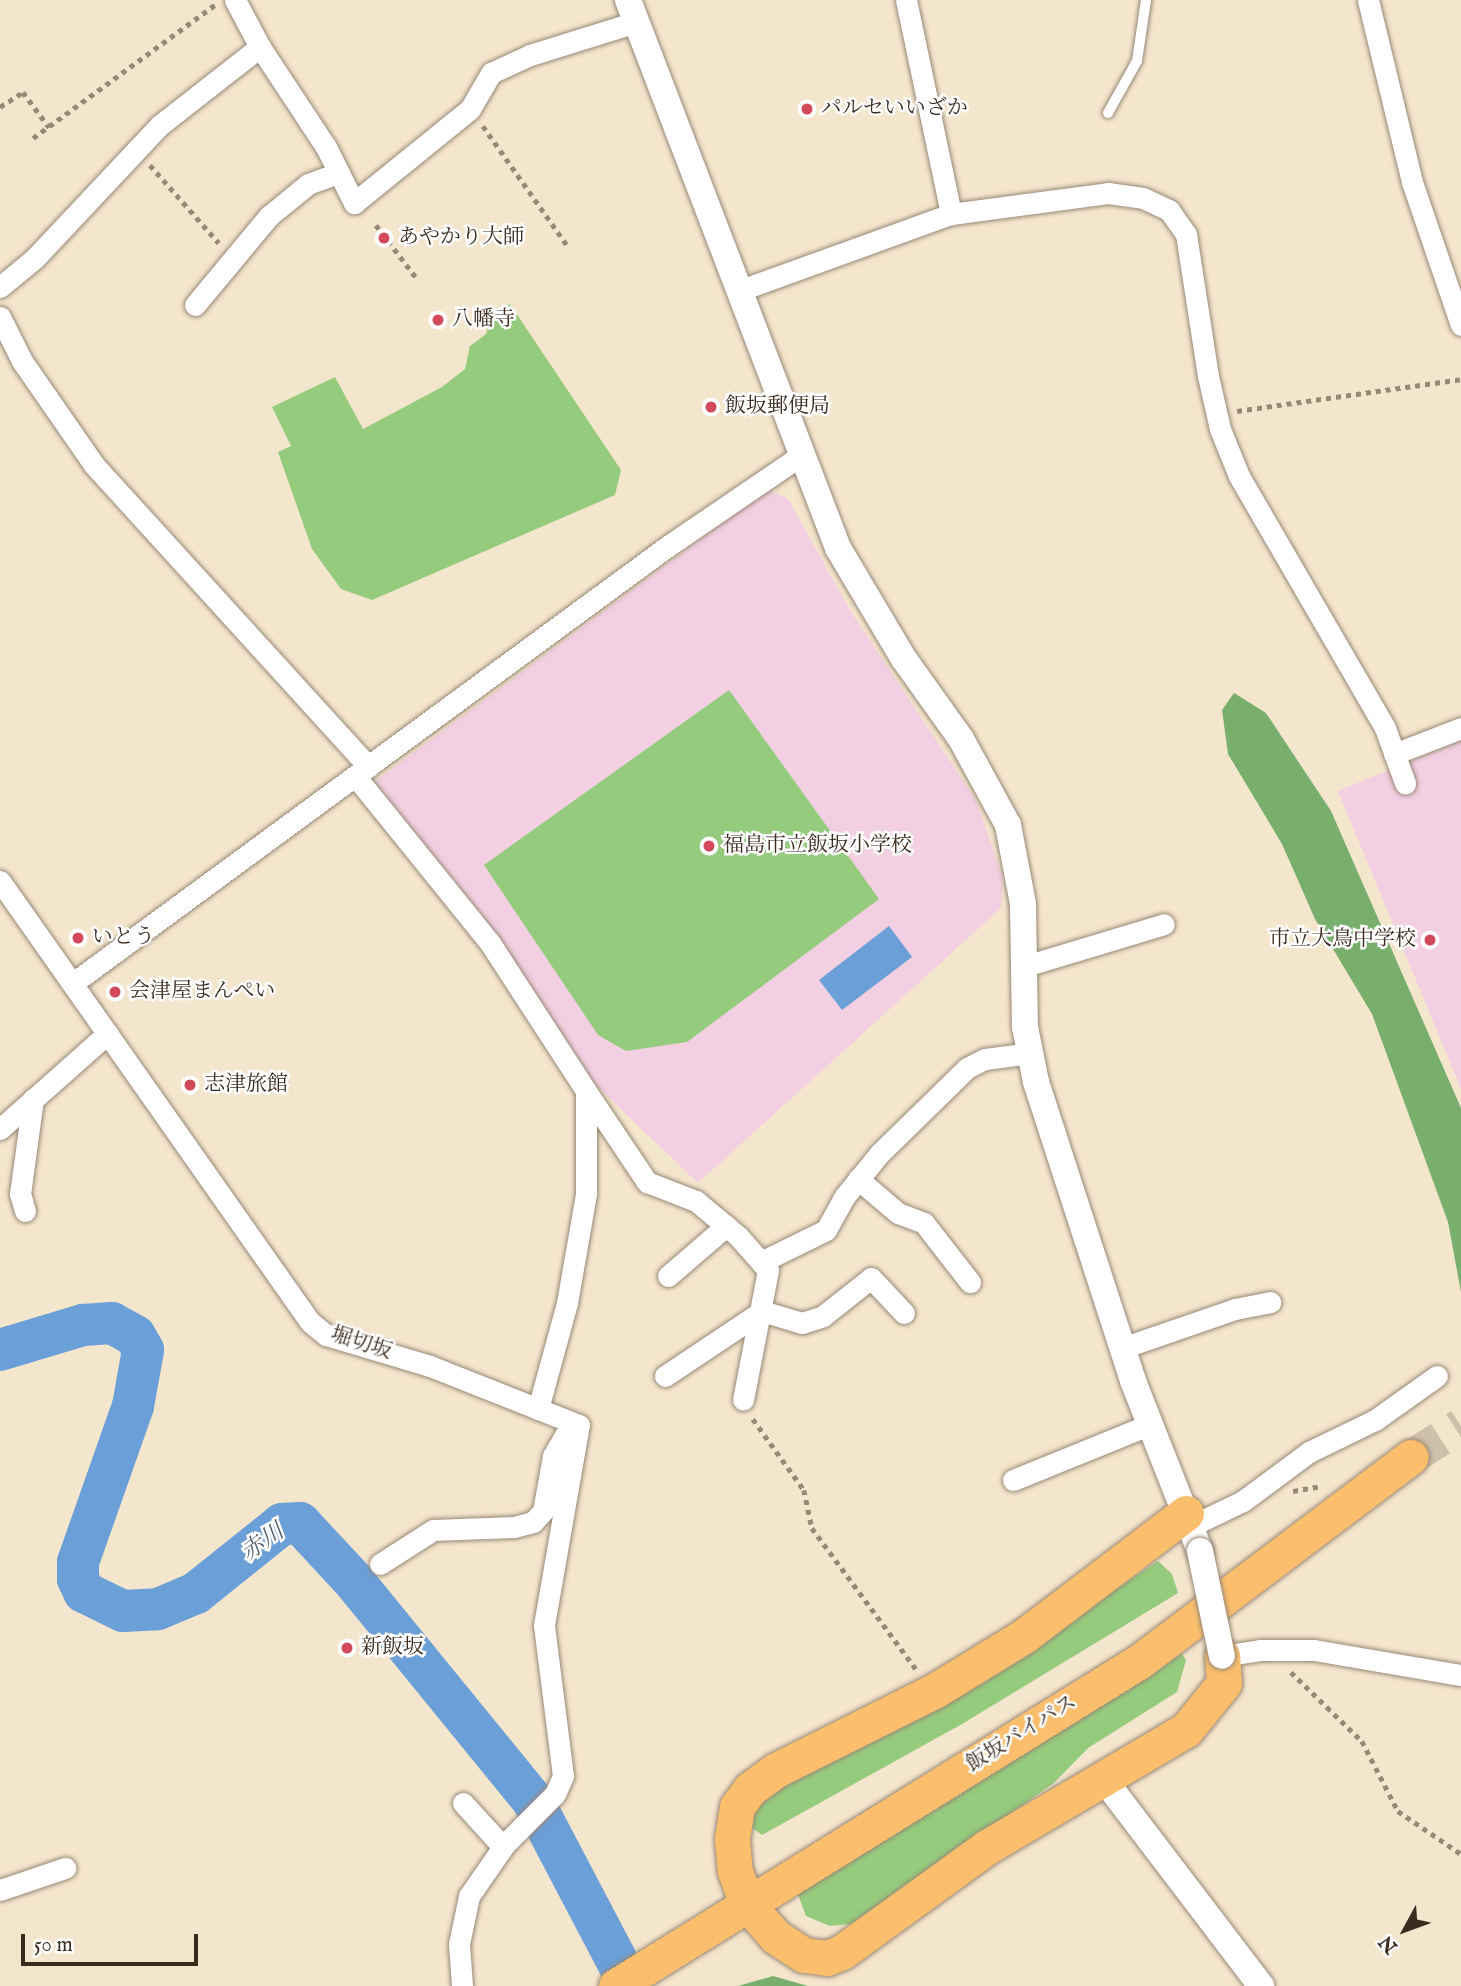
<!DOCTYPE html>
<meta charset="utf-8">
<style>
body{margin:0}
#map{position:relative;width:1461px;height:1986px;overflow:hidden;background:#f4e5cd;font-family:"IM FELL English","Noto Serif JP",serif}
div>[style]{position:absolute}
.built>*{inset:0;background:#f2cfe1}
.green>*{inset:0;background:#95cb7d}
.forest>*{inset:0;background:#78af6c}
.water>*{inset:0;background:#6a9fd7}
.river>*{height:42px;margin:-21px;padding:0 21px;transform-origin:21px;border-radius:21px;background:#6a9fd7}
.trunk-tunnel>*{height:35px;margin-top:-17.5px;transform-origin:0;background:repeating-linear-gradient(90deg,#cfc0aa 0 35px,transparent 0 53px)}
.path>*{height:4.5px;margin-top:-2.25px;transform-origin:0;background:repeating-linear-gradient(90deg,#988876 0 5px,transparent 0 10px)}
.roads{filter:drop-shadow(0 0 2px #988876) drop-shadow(0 0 2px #988876)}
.service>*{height:10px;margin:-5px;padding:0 5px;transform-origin:5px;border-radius:5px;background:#fff}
.minor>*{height:21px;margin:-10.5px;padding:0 10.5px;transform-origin:10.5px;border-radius:10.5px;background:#fff}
.tertiary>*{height:26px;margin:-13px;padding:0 13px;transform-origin:13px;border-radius:13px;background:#fff}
.trunk>*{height:35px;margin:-17.5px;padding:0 17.5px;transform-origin:17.5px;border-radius:17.5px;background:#fabe6d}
.bridges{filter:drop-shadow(0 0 2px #988876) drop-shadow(0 0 2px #988876)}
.tertiary-bridge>*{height:26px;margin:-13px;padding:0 13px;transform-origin:13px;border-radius:13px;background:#fff}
.dots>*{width:19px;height:19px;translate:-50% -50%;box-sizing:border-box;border:4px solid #fff;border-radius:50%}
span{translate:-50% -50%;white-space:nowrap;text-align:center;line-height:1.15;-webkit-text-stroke:5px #fff;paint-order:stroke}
.poi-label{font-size:21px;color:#3b2a1e}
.left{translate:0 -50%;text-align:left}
.right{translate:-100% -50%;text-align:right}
.street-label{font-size:21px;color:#3b2a1e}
.water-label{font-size:23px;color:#505f71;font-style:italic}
.north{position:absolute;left:1370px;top:1895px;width:70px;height:70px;-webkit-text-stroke:5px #fff;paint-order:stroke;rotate:229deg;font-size:19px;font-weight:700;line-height:28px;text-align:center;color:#3b2a1e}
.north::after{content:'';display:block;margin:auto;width:24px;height:32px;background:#3b2a1e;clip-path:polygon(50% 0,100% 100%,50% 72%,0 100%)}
.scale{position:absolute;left:21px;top:1934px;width:177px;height:32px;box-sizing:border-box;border:4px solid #3b2a1e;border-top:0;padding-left:9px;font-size:21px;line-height:24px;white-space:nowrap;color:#3b2a1e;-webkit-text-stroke:5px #fff;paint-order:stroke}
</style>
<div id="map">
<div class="built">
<i style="clip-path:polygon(768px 489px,788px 499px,851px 612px,976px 800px,1003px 878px,1001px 908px,698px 1183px,583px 1073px,485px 919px,374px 782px)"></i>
<i style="clip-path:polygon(1461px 741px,1461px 1089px,1338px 791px)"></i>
</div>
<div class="green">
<i style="clip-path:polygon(510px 304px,621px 470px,615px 495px,372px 600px,341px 589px,312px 549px,278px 452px,291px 446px,272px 407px,335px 377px,363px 429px,442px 387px,465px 369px,470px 346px,486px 334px,492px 312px)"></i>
<i style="clip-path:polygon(729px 690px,879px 899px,687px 1042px,626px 1051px,598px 1035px,484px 865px)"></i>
<i style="clip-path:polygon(1158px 1561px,1172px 1574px,1178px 1593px,962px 1724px,762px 1835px,748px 1825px,754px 1800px,974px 1685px)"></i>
<i style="clip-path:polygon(1182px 1654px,1186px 1660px,1177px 1692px,1088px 1748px,1054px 1783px,851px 1924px,830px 1926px,806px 1916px,796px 1889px)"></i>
</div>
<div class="forest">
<i style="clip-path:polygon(1234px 693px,1266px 713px,1331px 811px,1461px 1108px,1461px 1292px,1448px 1222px,1372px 1014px,1315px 919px,1282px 844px,1228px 754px,1222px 710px)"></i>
<i style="clip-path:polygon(773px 1976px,808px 1986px,738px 1986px)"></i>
</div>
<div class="water">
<i style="clip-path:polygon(889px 926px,912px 957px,842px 1010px,819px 980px)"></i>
</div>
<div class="river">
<i style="left:0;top:1350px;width:87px;rotate:-16.8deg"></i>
<i style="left:83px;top:1325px;width:29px;rotate:-4deg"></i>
<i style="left:112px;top:1323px;width:26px;rotate:29deg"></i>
<i style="left:135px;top:1336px;width:16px;rotate:60deg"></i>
<i style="left:143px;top:1350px;width:57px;rotate:100.1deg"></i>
<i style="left:133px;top:1406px;width:165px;rotate:109.4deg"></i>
<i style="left:78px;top:1562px;width:17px;rotate:90deg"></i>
<i style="left:78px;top:1579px;width:14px;rotate:65deg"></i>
<i style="left:84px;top:1592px;width:43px;rotate:26deg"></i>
<i style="left:123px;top:1611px;width:35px;rotate:-3deg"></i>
<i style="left:158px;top:1609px;width:41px;rotate:-22.8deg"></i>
<i style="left:196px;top:1593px;width:110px;rotate:-38.7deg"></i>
<i style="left:282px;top:1524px;width:18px;rotate:-3deg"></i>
<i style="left:300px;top:1523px;width:78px;rotate:47.1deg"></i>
<i style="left:353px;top:1580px;width:285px;rotate:50.8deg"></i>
<i style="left:533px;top:1801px;width:209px;rotate:62.3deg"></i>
</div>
<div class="trunk-tunnel">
<i style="left:1411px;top:1457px;width:59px;rotate:-32.6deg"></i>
</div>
<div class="path">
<i style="left:0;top:107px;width:27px;rotate:-33deg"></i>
<i style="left:23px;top:92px;width:44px;rotate:53.4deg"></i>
<i style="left:483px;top:126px;width:149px;rotate:54.8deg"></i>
<i style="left:33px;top:138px;width:227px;rotate:-36.2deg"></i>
<i style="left:150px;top:165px;width:104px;rotate:48.5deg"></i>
<i style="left:376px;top:225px;width:69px;rotate:52.6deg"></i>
<i style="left:1237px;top:411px;width:226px;rotate:-8.1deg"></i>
<i style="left:753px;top:1419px;width:87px;rotate:54.3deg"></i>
<i style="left:804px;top:1490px;width:39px;rotate:78deg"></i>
<i style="left:812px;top:1528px;width:175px;rotate:53.6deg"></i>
<i style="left:1293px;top:1491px;width:29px;rotate:-10deg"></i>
<i style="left:1291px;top:1672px;width:99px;rotate:44.2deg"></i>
<i style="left:1362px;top:1741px;width:79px;rotate:62.8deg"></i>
<i style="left:1398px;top:1811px;width:76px;rotate:34.3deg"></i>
</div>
<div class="roads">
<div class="service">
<i style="left:1108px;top:113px;width:60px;rotate:-60.9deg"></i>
<i style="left:1137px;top:61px;width:62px;rotate:-81.6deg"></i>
</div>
<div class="minor">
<i style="left:235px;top:0;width:53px;rotate:62deg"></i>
<i style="left:260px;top:47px;width:120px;rotate:56.6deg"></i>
<i style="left:326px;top:147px;width:63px;rotate:63.4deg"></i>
<i style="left:354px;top:203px;width:149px;rotate:-39deg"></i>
<i style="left:470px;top:109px;width:42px;rotate:-59.7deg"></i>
<i style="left:491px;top:73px;width:43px;rotate:-24.8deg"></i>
<i style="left:530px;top:55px;width:111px;rotate:-17.3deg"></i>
<i style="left:906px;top:0;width:219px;rotate:78.1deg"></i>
<i style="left:1368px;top:0;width:187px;rotate:76.4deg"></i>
<i style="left:1412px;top:182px;width:151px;rotate:71.1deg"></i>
<i style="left:0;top:287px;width:45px;rotate:-39.6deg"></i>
<i style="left:35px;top:258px;width:183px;rotate:-46.8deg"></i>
<i style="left:160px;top:125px;width:127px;rotate:-38deg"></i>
<i style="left:738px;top:291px;width:226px;rotate:-19.9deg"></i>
<i style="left:951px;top:214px;width:158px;rotate:-7.6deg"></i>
<i style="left:1108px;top:193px;width:35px;rotate:8deg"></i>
<i style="left:1143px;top:198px;width:29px;rotate:25deg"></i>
<i style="left:1169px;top:210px;width:29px;rotate:55deg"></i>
<i style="left:1186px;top:234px;width:144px;rotate:81.2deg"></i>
<i style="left:1208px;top:376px;width:54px;rotate:77.2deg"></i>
<i style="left:1220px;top:429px;width:51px;rotate:68deg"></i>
<i style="left:1239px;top:476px;width:291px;rotate:59.9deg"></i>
<i style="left:1385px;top:728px;width:59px;rotate:70deg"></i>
<i style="left:195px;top:305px;width:116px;rotate:-50.3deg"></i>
<i style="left:269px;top:216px;width:50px;rotate:-39.4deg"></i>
<i style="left:308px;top:184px;width:33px;rotate:-20deg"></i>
<i style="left:0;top:317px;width:49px;rotate:63.4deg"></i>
<i style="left:22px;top:361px;width:126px;rotate:55.3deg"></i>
<i style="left:94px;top:465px;width:408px;rotate:47.7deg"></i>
<i style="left:1394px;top:754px;width:72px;rotate:-21.2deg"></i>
<i style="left:356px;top:777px;width:213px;rotate:51.1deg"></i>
<i style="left:490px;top:943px;width:176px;rotate:57deg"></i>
<i style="left:586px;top:1091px;width:103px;rotate:90deg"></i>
<i style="left:586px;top:1194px;width:111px;rotate:99.9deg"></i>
<i style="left:567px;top:1303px;width:110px;rotate:105.3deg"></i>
<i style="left:0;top:881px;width:539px;rotate:54.89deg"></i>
<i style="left:310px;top:1322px;width:21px;rotate:39deg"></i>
<i style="left:326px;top:1335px;width:109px;rotate:16.6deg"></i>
<i style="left:430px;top:1366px;width:160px;rotate:21.6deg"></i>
<i style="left:579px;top:1425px;width:17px;rotate:144deg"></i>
<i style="left:565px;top:1435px;width:24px;rotate:120deg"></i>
<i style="left:553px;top:1456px;width:56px;rotate:100.3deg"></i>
<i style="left:543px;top:1511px;width:15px;rotate:132deg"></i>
<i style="left:533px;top:1522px;width:20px;rotate:165deg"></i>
<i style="left:514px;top:1527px;width:81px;rotate:177.9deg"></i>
<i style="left:433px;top:1530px;width:63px;rotate:147.3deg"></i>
<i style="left:1022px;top:967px;width:148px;rotate:-16.8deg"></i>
<i style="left:73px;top:983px;width:738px;rotate:-36.3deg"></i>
<i style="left:668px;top:546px;width:160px;rotate:-34.3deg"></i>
<i style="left:586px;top:1091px;width:110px;rotate:56.2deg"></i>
<i style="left:647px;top:1182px;width:53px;rotate:21.2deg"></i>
<i style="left:696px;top:1201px;width:55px;rotate:39.8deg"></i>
<i style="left:738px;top:1236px;width:45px;rotate:48.6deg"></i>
<i style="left:768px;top:1270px;width:132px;rotate:100.9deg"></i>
<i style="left:0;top:1129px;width:144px;rotate:-41.6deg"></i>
<i style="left:858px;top:1179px;width:52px;rotate:40.4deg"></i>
<i style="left:898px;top:1213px;width:28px;rotate:21deg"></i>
<i style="left:924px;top:1223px;width:75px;rotate:52.1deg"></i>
<i style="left:25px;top:1211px;width:18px;rotate:-106deg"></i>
<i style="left:20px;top:1194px;width:96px;rotate:-82.2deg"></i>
<i style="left:761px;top:1262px;width:72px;rotate:-26.2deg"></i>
<i style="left:826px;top:1230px;width:39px;rotate:-61deg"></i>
<i style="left:845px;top:1196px;width:54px;rotate:-51deg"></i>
<i style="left:879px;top:1154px;width:123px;rotate:-44.3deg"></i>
<i style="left:967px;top:1068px;width:20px;rotate:-27deg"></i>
<i style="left:985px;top:1059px;width:45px;rotate:-7.6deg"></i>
<i style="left:668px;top:1276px;width:77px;rotate:-40.8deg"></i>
<i style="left:1122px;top:1348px;width:120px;rotate:-19deg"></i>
<i style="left:1235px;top:1309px;width:36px;rotate:-11deg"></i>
<i style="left:665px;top:1376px;width:117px;rotate:-33.8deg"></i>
<i style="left:762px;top:1311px;width:42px;rotate:16.7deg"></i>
<i style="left:802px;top:1323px;width:22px;rotate:-18deg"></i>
<i style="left:823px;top:1316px;width:61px;rotate:-38.4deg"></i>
<i style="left:871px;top:1278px;width:48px;rotate:46.7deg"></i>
<i style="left:1013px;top:1480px;width:149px;rotate:-22.1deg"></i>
<i style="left:1191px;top:1526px;width:58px;rotate:-25.7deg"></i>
<i style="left:1243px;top:1501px;width:82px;rotate:-36.6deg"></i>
<i style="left:1309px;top:1452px;width:73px;rotate:-25.9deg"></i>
<i style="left:1375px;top:1420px;width:76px;rotate:-35.4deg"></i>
<i style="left:1222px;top:1656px;width:38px;rotate:-9deg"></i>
<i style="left:1260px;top:1650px;width:54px"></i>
<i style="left:1314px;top:1650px;width:149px;rotate:9.7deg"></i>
<i style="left:463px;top:1803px;width:59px;rotate:47.7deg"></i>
<i style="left:0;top:1890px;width:69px;rotate:-18.7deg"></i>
<i style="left:462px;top:1986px;width:42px;rotate:-94.1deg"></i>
<i style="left:459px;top:1944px;width:49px;rotate:-78.2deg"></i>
<i style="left:469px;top:1896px;width:63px;rotate:-55.3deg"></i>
<i style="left:505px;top:1844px;width:71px;rotate:-45deg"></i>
<i style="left:555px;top:1794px;width:20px;rotate:-66deg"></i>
<i style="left:563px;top:1776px;width:152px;rotate:-97.2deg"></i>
<i style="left:544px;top:1625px;width:203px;rotate:-80.1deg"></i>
</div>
<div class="tertiary">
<i style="left:628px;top:0;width:587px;rotate:69.03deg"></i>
<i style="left:838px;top:548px;width:129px;rotate:59.3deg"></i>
<i style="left:904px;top:659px;width:98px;rotate:54.5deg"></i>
<i style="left:961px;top:739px;width:98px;rotate:61.3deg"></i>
<i style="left:1008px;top:825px;width:80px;rotate:79.2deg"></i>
<i style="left:1023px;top:904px;width:123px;rotate:89.1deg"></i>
<i style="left:1025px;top:1027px;width:56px;rotate:78.7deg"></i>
<i style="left:1036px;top:1082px;width:314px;rotate:72deg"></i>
<i style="left:1133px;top:1381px;width:183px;rotate:68.5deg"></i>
<i style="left:1102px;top:1777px;width:263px;rotate:52.7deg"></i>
</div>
<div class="trunk">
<i style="left:1186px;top:1513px;width:203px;rotate:142.8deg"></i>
<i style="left:1024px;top:1636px;width:103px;rotate:148.5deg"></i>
<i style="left:936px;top:1690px;width:179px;rotate:153.4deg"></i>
<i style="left:776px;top:1770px;width:32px;rotate:144deg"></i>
<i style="left:750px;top:1789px;width:22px;rotate:126deg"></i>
<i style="left:737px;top:1807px;width:32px;rotate:99deg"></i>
<i style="left:732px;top:1839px;width:32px;rotate:85deg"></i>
<i style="left:735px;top:1871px;width:35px;rotate:70deg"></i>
<i style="left:747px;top:1904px;width:44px;rotate:48.7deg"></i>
<i style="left:776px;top:1937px;width:33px;rotate:33deg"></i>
<i style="left:804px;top:1955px;width:23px;rotate:7deg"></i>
<i style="left:827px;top:1958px;width:16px;rotate:-22deg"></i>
<i style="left:842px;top:1952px;width:179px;rotate:-35.9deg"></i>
<i style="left:987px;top:1847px;width:231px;rotate:-30.5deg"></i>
<i style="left:1186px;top:1730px;width:60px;rotate:-51deg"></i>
<i style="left:1224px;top:1683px;width:27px;rotate:-94deg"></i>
<i style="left:616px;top:1986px;width:617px;rotate:-31.81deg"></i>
<i style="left:1140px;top:1661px;width:339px;rotate:-37deg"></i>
</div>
</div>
<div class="bridges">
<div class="tertiary-bridge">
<i style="left:1200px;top:1551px;width:107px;rotate:78.2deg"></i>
</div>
</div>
<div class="dots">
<i style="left:807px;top:109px;background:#d1495b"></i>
<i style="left:384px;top:238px;background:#d1495b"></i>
<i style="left:438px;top:320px;background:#d1495b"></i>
<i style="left:711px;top:407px;background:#d1495b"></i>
<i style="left:709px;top:846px;background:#d1495b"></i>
<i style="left:78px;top:938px;background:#d1495b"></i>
<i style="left:1430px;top:940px;background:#d1495b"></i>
<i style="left:115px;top:992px;background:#d1495b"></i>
<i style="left:190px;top:1085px;background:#d1495b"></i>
<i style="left:347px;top:1648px;background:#d1495b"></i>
</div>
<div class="poi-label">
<span class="left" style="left:821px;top:109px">パルセいいざか</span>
<span class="left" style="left:398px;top:238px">あやかり大師</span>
<span class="left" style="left:452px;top:320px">八幡寺</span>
<span class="left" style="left:725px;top:407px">飯坂郵便局</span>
<span class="left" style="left:723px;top:846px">福島市立飯坂小学校</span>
<span class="left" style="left:92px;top:938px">いとう</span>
<span class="right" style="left:1416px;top:940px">市立大鳥中学校</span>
<span class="left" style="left:129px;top:992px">会津屋まんぺい</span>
<span class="left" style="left:204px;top:1085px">志津旅館</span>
<span class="left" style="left:361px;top:1648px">新飯坂</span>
</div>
<div class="street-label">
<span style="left:361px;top:1344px;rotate:18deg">堀切坂</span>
<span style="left:1022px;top:1734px;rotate:-32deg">飯坂バイパス</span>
</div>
<div class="water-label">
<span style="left:263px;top:1543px;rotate:-35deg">赤川</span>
</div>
<div class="north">N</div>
<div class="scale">50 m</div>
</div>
